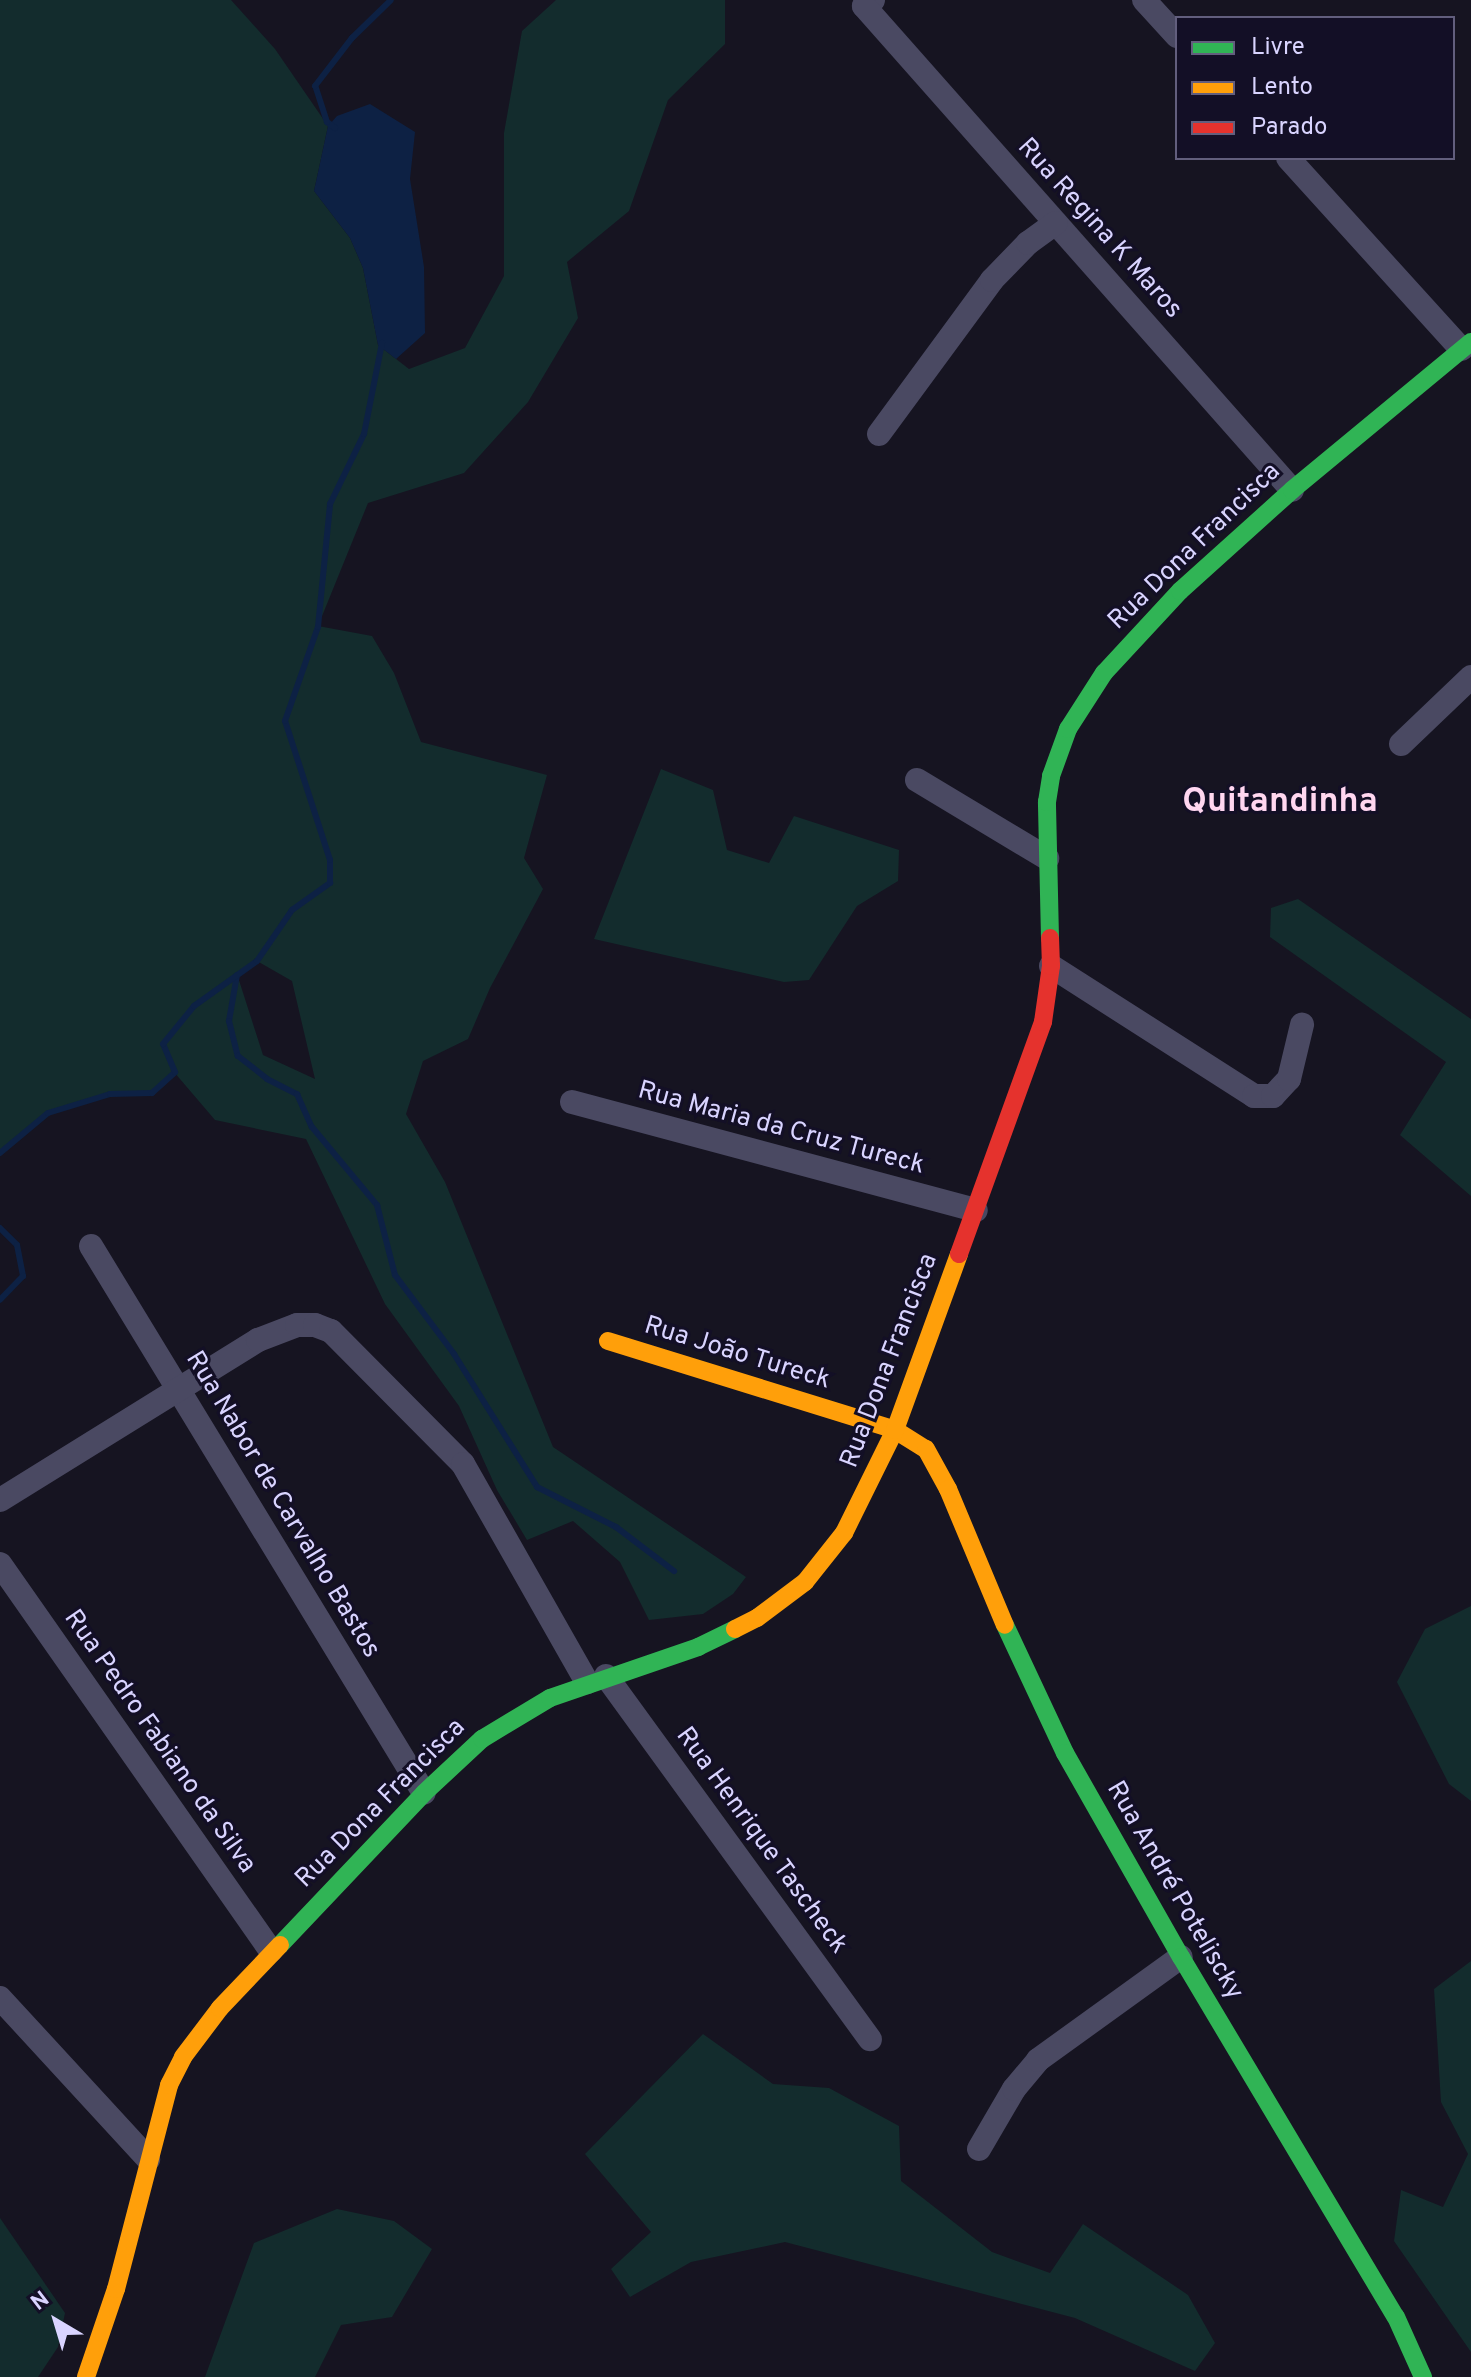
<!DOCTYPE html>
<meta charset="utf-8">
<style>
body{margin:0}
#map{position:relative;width:1471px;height:2377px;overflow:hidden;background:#161421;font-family:Overpass,sans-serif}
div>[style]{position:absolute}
.green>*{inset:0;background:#132c2d}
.water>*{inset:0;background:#0d2144}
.stream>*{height:6px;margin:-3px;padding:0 3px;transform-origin:3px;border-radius:3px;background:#0d2144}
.street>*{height:24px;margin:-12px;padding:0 12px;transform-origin:12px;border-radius:12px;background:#4a4962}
.fast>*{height:18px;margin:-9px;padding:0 9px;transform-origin:9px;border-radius:9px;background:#30b455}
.slow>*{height:18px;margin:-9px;padding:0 9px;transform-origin:9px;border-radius:9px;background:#ff9f0a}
.jam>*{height:18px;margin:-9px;padding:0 9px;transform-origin:9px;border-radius:9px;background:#e5322d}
span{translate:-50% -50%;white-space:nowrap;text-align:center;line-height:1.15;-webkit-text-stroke:6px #130f26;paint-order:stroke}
.street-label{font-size:26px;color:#d9d4ff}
.district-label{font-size:34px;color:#ffd6f0;font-weight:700}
.legend{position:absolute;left:1175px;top:16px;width:280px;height:144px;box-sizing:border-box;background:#130f26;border:2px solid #625e7d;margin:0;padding:10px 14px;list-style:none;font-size:24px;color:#d9d4ff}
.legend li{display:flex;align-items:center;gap:16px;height:40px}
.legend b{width:40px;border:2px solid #625e7d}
.north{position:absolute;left:16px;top:2281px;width:80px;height:80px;-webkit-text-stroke:6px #130f26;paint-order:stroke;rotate:322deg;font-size:22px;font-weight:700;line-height:32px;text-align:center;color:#d9d4ff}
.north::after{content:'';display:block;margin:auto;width:28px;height:36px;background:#d9d4ff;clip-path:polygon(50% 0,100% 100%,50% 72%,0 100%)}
</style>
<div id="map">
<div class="green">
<i style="clip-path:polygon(evenodd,0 0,231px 0,275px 49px,328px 126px,314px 191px,350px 238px,363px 268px,378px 345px,409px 369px,465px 348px,504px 276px,504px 133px,522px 31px,556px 0,725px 0,725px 44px,668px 100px,629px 211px,567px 262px,578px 318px,528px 402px,464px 473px,368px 503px,318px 626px,372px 636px,394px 673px,421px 742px,547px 775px,524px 858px,543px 889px,490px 988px,468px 1039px,423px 1061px,406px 1114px,445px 1182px,553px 1447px,746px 1577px,733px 1594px,703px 1614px,649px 1620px,620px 1562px,573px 1521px,527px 1540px,497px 1490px,459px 1406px,385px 1304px,306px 1139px,215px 1120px,174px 1072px,152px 1093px,110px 1094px,48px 1113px,0 1153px,0 0,257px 961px,292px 981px,315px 1079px,263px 1055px,237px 974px,257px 961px)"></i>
<i style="clip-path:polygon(661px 769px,713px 790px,727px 850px,769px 863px,794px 816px,899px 850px,898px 881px,857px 906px,809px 980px,784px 982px,594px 939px)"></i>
<i style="clip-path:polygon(1298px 899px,1471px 1019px,1471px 1196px,1400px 1135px,1446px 1062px,1270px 937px,1271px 908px)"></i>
<i style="clip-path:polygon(1471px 1606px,1471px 1801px,1449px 1784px,1397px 1682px,1425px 1629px)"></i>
<i style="clip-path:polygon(1471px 1961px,1471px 2352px,1394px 2241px,1401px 2190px,1443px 2207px,1468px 2154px,1441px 2102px,1434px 1989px)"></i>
<i style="clip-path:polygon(703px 2034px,773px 2084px,829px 2088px,899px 2126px,901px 2181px,992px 2252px,1050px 2273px,1083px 2224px,1188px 2295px,1215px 2343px,1195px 2371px,1075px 2318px,785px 2242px,691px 2262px,630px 2297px,611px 2269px,651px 2232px,585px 2154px)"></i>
<i style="clip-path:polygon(337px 2209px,394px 2221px,432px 2249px,392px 2317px,341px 2325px,315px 2377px,205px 2377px,254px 2243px)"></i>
<i style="clip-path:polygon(0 2218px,65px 2313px,58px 2347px,38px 2377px,0 2377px)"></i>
</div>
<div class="water">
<i style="clip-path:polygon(370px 104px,415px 132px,410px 179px,424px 267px,425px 333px,396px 359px,378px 345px,363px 268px,350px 238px,314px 191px,328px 126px,337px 116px)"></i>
</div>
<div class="stream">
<i style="left:335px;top:128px;width:10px;rotate:-143deg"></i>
<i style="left:327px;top:122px;width:38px;rotate:-108deg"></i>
<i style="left:315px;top:86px;width:61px;rotate:-52.4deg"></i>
<i style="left:352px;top:38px;width:54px;rotate:-44.3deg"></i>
<i style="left:237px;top:975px;width:47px;rotate:99.9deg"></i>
<i style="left:229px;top:1021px;width:36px;rotate:76deg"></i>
<i style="left:238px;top:1056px;width:37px;rotate:38deg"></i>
<i style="left:267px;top:1079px;width:34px;rotate:27deg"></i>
<i style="left:297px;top:1094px;width:36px;rotate:66deg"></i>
<i style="left:312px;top:1127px;width:102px;rotate:50.2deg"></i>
<i style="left:377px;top:1205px;width:72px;rotate:75.6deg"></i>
<i style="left:395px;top:1275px;width:99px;rotate:53.2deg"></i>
<i style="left:454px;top:1354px;width:157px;rotate:58deg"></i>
<i style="left:537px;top:1487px;width:89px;rotate:26.9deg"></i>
<i style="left:616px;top:1527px;width:73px;rotate:37.2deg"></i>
<i style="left:0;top:1153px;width:62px;rotate:-39.8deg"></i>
<i style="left:48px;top:1113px;width:65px;rotate:-17deg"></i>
<i style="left:110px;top:1094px;width:42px;rotate:-1.4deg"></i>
<i style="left:152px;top:1093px;width:31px;rotate:-42deg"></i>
<i style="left:175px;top:1072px;width:30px;rotate:-113deg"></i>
<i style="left:163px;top:1044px;width:49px;rotate:-50.8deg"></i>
<i style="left:194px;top:1006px;width:77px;rotate:-35.5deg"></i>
<i style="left:257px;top:961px;width:62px;rotate:-55.5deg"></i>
<i style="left:292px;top:910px;width:47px;rotate:-35.4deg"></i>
<i style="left:330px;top:883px;width:23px;rotate:-90deg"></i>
<i style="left:330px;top:860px;width:146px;rotate:-107.9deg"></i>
<i style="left:285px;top:721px;width:100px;rotate:-70.7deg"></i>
<i style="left:318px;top:627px;width:124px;rotate:-84.4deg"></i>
<i style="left:330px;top:504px;width:78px;rotate:-64.1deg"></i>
<i style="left:364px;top:434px;width:93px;rotate:-78.8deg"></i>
<i style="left:0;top:1228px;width:24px;rotate:45deg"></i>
<i style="left:17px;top:1245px;width:32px;rotate:79deg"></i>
<i style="left:23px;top:1276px;width:33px;rotate:134deg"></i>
</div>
<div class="street">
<i style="left:873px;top:0;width:11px;rotate:146deg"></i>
<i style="left:864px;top:6px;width:646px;rotate:48.51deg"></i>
<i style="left:1144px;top:0;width:49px;rotate:47.5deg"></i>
<i style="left:1288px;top:158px;width:258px;rotate:47.8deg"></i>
<i style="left:879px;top:434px;width:191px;rotate:-53.7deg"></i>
<i style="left:992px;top:280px;width:52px;rotate:-45.8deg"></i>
<i style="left:1028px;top:243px;width:34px;rotate:-36deg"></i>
<i style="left:1401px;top:744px;width:97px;rotate:-43.7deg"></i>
<i style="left:917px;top:780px;width:152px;rotate:31deg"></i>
<i style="left:1051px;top:966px;width:241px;rotate:32.6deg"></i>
<i style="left:1254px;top:1096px;width:19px"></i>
<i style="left:1273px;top:1096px;width:23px;rotate:-47deg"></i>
<i style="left:1289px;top:1079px;width:56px;rotate:-76.5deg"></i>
<i style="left:572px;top:1102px;width:418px;rotate:15deg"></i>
<i style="left:91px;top:1246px;width:640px;rotate:58.67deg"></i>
<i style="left:0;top:1500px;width:304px;rotate:-31.8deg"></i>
<i style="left:258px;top:1340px;width:42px;rotate:-21deg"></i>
<i style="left:297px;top:1325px;width:18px"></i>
<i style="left:315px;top:1325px;width:17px;rotate:21deg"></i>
<i style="left:331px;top:1331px;width:187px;rotate:45.2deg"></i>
<i style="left:463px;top:1464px;width:251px;rotate:60.4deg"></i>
<i style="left:0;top:1564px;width:472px;rotate:55deg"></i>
<i style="left:606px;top:1676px;width:449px;rotate:54deg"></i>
<i style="left:0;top:1998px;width:219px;rotate:47.4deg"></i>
<i style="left:979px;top:2149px;width:69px;rotate:-59.7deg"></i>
<i style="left:1014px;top:2089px;width:38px;rotate:-50deg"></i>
<i style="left:1038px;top:2060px;width:176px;rotate:-35.8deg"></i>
</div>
<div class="fast">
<i style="left:1050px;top:938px;width:136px;rotate:-91.3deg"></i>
<i style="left:1047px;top:802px;width:26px;rotate:-81deg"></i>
<i style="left:1051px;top:776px;width:50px;rotate:-70.1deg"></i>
<i style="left:1068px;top:729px;width:67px;rotate:-57.3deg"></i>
<i style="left:1104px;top:673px;width:112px;rotate:-47.2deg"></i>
<i style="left:1180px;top:591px;width:151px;rotate:-42deg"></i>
<i style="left:1292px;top:490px;width:232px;rotate:-39.6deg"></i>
<i style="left:1005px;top:1625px;width:141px;rotate:64.9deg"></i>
<i style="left:1065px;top:1753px;width:235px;rotate:60.4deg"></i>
<i style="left:1181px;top:1957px;width:419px;rotate:59.2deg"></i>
<i style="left:1396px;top:2317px;width:66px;rotate:65.8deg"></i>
<i style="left:280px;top:1945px;width:209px;rotate:-46.5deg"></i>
<i style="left:424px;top:1793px;width:79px;rotate:-43deg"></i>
<i style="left:482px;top:1739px;width:79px;rotate:-31.1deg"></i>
<i style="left:550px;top:1698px;width:157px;rotate:-19deg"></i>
<i style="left:698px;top:1647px;width:41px;rotate:-25.9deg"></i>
</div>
<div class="slow">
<i style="left:608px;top:1341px;width:300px;rotate:17.2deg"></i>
<i style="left:895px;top:1430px;width:36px;rotate:32deg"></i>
<i style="left:926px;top:1449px;width:46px;rotate:61.2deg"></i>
<i style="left:948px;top:1489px;width:147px;rotate:67.3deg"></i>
<i style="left:735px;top:1629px;width:25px;rotate:-27deg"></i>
<i style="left:757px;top:1618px;width:60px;rotate:-36.9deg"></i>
<i style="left:805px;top:1582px;width:63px;rotate:-51.5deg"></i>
<i style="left:844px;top:1533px;width:115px;rotate:-63.7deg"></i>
<i style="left:895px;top:1430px;width:187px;rotate:-70deg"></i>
<i style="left:86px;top:2377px;width:93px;rotate:-71.2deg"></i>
<i style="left:116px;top:2289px;width:211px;rotate:-75.4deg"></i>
<i style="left:169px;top:2085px;width:31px;rotate:-63deg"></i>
<i style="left:183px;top:2057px;width:61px;rotate:-52.9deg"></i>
<i style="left:220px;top:2008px;width:87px;rotate:-46.4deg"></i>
</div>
<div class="jam">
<i style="left:959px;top:1254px;width:247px;rotate:-70.1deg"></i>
<i style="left:1043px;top:1022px;width:57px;rotate:-81.9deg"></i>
<i style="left:1051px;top:966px;width:28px;rotate:-92deg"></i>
</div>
<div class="street-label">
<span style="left:1099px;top:229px;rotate:48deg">Rua Regina K Maros</span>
<span style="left:1195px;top:547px;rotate:-44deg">Rua Dona Francisca</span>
<span style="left:781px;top:1129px;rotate:15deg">Rua Maria da Cruz Tureck</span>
<span style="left:737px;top:1354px;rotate:17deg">Rua João Tureck</span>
<span style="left:890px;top:1361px;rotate:-69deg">Rua Dona Francisca</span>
<span style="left:282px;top:1505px;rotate:59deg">Rua Nabor de Carvalho Bastos</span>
<span style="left:159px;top:1742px;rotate:55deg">Rua Pedro Fabiano da Silva</span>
<span style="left:381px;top:1804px;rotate:-45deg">Rua Dona Francisca</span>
<span style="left:761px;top:1841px;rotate:54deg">Rua Henrique Tascheck</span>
<span style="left:1174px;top:1891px;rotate:60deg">Rua André Poteliscky</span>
</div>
<div class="district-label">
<span style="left:1280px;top:803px">Quitandinha</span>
</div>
<ul class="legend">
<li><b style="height:10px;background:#30b455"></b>Livre</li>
<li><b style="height:10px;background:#ff9f0a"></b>Lento</li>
<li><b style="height:10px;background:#e5322d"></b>Parado</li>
</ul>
<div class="north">N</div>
</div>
